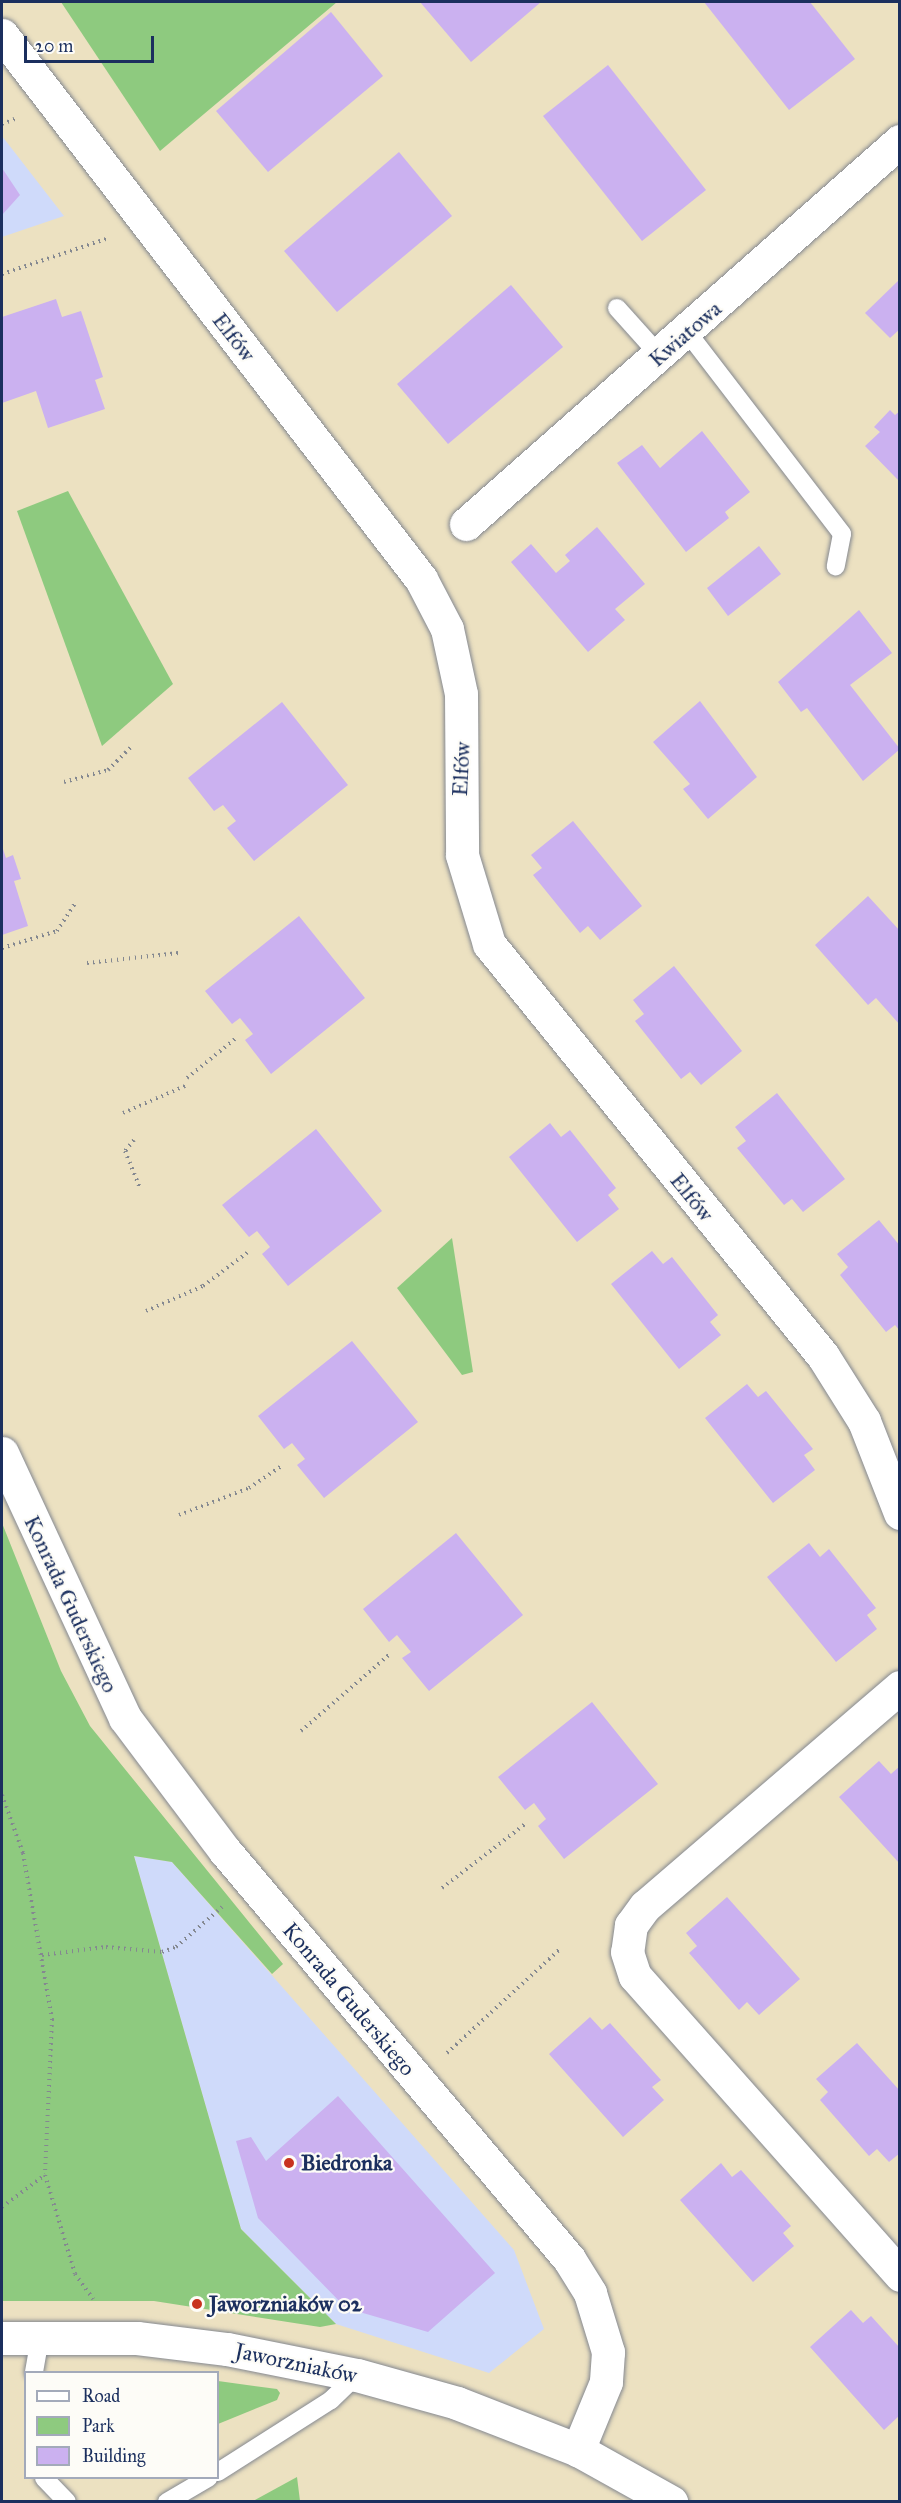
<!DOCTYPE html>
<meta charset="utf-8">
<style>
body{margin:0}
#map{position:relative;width:901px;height:2503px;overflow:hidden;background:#ece1c1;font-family:"IM FELL Great Primer",serif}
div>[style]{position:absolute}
.built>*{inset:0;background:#cfdafa}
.green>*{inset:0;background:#8eca7f}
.building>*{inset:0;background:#cbb1f0}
.path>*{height:4px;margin-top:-2px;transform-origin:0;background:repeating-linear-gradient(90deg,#848890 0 1.5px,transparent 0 6px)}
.roads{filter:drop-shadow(0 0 2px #848890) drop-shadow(0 0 2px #848890)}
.lane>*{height:18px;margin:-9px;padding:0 9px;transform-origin:9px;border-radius:9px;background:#fff}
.street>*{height:33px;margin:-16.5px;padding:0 16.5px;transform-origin:16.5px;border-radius:16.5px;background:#fff}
.secondary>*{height:33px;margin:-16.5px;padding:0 16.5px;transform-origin:16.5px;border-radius:16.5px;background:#fff}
.dots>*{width:16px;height:16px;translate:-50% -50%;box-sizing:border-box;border:3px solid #fdfcf7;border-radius:50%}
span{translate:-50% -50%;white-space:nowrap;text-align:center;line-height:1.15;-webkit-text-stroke:4.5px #fdfcf7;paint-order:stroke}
.street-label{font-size:22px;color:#1b2f5e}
.poi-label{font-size:22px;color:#1b2f5e;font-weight:700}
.left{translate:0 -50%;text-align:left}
.frame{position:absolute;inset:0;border:3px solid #1b2f5e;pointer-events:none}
.legend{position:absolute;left:24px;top:2371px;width:195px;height:108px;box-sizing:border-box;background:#fdfcf7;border:2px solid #a3aaba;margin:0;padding:8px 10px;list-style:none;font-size:18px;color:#1b2f5e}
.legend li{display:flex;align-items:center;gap:12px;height:30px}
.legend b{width:30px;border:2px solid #a3aaba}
.scale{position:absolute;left:24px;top:36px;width:130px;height:27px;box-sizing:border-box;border:3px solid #1b2f5e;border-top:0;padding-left:8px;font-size:18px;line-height:21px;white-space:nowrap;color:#1b2f5e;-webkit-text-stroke:4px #fdfcf7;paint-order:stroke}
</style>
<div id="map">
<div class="built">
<i style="clip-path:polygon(2px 136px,64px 216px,2px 237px)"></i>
<i style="clip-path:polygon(134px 1856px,172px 1862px,514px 2250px,544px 2329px,489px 2373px,336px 2324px,241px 2229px)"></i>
</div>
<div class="green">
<i style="clip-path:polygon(61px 2px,337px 2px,160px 151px)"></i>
<i style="clip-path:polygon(68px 491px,173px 684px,102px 746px,17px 511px)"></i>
<i style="clip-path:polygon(452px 1238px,473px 1372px,462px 1375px,397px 1288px)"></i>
<i style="clip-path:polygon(2px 1523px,61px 1671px,90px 1726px,283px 1964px,272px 1974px,172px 1862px,134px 1856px,241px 2229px,336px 2324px,320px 2327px,154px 2301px,2px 2301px)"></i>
<i style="clip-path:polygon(218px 2381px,277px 2389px,280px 2393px,277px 2400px,218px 2424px)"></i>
<i style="clip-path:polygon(297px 2477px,300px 2501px,253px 2501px)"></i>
</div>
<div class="building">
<i style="clip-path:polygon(420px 2px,541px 2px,471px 62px)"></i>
<i style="clip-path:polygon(704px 2px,810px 2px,855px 59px,789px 110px)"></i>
<i style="clip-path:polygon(331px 12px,383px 76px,268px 172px,216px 111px)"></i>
<i style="clip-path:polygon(608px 65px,706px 190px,642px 241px,543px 116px)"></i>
<i style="clip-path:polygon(399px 152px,452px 216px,337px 312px,284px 251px)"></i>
<i style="clip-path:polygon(2px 168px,20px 195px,2px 215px)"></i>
<i style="clip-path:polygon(900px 279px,900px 329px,890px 338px,865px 313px)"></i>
<i style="clip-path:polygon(511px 285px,563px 347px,448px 444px,397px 384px)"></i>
<i style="clip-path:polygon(56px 299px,62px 317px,81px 311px,103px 377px,95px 380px,105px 409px,48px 428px,36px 391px,2px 403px,2px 317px)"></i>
<i style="clip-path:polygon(890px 410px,895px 415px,900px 411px,898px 480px,865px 446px,880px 432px,874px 427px)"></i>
<i style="clip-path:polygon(702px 431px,750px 492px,725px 512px,729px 518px,686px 552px,617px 463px,642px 445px,660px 468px)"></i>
<i style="clip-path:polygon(597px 527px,645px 584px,615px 609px,625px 620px,588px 652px,511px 562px,531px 544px,556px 573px,570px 561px,565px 555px)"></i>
<i style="clip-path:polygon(759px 546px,781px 574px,728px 616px,707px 588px)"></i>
<i style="clip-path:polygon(859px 610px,892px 653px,850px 685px,900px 749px,863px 781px,807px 708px,801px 712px,778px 682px)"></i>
<i style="clip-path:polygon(700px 701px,757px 777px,708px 819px,683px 789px,690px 784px,653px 742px)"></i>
<i style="clip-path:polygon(282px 702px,348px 785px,254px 861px,227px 828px,236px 821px,223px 805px,214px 811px,188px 778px)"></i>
<i style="clip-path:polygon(573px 821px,642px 906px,600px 940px,588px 926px,580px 933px,533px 875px,542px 868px,531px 855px)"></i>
<i style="clip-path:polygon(2px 846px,6px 858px,13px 855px,21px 879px,14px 881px,28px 926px,2px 935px)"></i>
<i style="clip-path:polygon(868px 896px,900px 931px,900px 1025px,876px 998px,868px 1005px,815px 945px)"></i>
<i style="clip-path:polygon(299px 916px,365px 998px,271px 1074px,245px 1040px,253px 1034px,240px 1018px,232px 1024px,205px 991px)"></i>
<i style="clip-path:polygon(674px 966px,742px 1051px,701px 1085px,690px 1072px,681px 1079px,635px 1021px,644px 1014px,633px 1000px)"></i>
<i style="clip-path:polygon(777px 1093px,845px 1179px,803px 1212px,792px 1199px,784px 1205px,737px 1148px,746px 1141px,735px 1127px)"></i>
<i style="clip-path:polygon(550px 1123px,561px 1137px,570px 1130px,616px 1188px,608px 1195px,619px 1209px,577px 1242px,509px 1157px)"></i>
<i style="clip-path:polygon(316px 1129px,382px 1211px,288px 1286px,262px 1254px,270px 1247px,257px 1231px,249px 1237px,222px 1205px)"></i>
<i style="clip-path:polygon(879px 1220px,900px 1246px,900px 1331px,895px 1325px,886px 1332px,840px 1275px,848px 1267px,837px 1254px)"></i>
<i style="clip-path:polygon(652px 1251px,663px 1264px,672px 1257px,718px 1315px,710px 1322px,721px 1335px,679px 1369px,611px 1284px)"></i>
<i style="clip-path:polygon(352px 1341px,418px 1422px,324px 1498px,297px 1465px,305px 1459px,292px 1443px,284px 1449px,258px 1416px)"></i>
<i style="clip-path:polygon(747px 1384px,758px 1397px,766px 1391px,813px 1449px,804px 1455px,815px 1470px,773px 1503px,705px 1418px)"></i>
<i style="clip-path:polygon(456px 1533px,523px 1615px,429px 1691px,402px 1658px,411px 1652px,397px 1635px,389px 1642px,363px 1609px)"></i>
<i style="clip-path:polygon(809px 1543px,820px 1557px,829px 1549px,876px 1608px,867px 1615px,877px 1629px,836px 1662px,767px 1577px)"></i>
<i style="clip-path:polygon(592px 1702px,658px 1784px,564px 1859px,538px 1826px,546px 1819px,534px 1803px,525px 1810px,498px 1777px)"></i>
<i style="clip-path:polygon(879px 1761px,891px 1774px,900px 1766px,900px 1864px,839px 1797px)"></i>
<i style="clip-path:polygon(727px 1897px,800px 1979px,759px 2015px,747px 2002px,739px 2010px,689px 1953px,697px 1946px,686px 1933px)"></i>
<i style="clip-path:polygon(590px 2017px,602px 2030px,610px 2023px,661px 2080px,652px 2087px,664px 2100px,623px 2137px,549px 2054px)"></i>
<i style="clip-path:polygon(857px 2043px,900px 2091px,900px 2153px,889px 2162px,877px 2149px,869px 2156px,820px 2100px,828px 2092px,816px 2079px)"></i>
<i style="clip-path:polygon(338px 2096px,495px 2273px,428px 2332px,346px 2308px,258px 2218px,236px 2141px,251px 2137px,266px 2161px)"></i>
<i style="clip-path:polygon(721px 2163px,732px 2177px,741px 2170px,791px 2226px,783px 2233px,794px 2246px,753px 2282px,680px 2200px)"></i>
<i style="clip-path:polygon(851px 2310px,863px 2323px,871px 2316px,900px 2348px,900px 2415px,884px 2430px,810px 2347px)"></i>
</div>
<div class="path">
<i style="left:2px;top:124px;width:14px;rotate:-21deg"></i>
<i style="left:2px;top:274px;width:113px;rotate:-18.6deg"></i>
<i style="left:64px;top:782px;width:46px;rotate:-15.3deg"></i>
<i style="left:108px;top:770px;width:33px;rotate:-45deg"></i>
<i style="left:2px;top:948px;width:58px;rotate:-17.2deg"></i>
<i style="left:57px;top:931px;width:33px;rotate:-57deg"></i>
<i style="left:87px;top:963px;width:92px;rotate:-6.3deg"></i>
<i style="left:187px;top:1078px;width:63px;rotate:-39.2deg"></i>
<i style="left:123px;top:1113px;width:70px;rotate:-23.6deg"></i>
<i style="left:134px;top:1140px;width:14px;rotate:129deg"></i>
<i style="left:125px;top:1151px;width:40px;rotate:68deg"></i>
<i style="left:146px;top:1311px;width:62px;rotate:-23.7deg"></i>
<i style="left:203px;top:1286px;width:56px;rotate:-37.1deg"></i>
<i style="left:179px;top:1515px;width:75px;rotate:-21.1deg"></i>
<i style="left:249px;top:1488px;width:41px;rotate:-34.1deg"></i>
<i style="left:301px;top:1731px;width:118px;rotate:-40.9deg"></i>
<i style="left:2px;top:1795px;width:62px;rotate:70.1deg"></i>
<i style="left:23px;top:1853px;width:169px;rotate:80.1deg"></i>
<i style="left:52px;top:2019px;width:156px;rotate:92.6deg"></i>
<i style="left:45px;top:2175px;width:103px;rotate:73.1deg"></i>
<i style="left:75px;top:2274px;width:31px;rotate:54deg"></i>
<i style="left:442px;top:1888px;width:105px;rotate:-37.6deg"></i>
<i style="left:42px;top:1955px;width:64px;rotate:-7.1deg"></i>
<i style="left:106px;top:1947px;width:56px;rotate:5.1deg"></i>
<i style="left:162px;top:1952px;width:15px;rotate:-20deg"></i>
<i style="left:176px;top:1947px;width:61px;rotate:-41deg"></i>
<i style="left:447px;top:2053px;width:155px;rotate:-42.6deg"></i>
<i style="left:2px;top:2207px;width:54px;rotate:-36.7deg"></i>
</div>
<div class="roads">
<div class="lane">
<i style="left:617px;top:308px;width:64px;rotate:48.1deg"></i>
<i style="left:688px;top:333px;width:253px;rotate:52.5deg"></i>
<i style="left:842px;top:534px;width:33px;rotate:101deg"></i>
<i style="left:34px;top:2372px;width:35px;rotate:-80deg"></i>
<i style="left:218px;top:2472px;width:134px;rotate:-32.5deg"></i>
<i style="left:331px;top:2400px;width:36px;rotate:-44deg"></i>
<i style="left:44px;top:2478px;width:33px;rotate:46deg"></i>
<i style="left:167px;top:2502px;width:48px;rotate:-30.3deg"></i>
</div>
<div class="street">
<i style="left:2px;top:35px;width:687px;rotate:52.4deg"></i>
<i style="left:421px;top:579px;width:56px;rotate:62.5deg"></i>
<i style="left:447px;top:629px;width:66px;rotate:77.8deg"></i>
<i style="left:461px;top:694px;width:161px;rotate:89.6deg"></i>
<i style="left:462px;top:855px;width:93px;rotate:73.1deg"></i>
<i style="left:489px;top:944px;width:530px;rotate:50.97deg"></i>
<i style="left:823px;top:1356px;width:77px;rotate:57.8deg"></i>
<i style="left:864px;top:1421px;width:99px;rotate:68.6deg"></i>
<i style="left:466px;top:524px;width:579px;rotate:-41.43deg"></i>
<i style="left:900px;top:1687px;width:336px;rotate:139.3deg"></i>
<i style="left:645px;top:1906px;width:24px;rotate:126deg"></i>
<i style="left:631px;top:1925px;width:27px;rotate:98deg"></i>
<i style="left:627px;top:1952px;width:25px;rotate:72deg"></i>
<i style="left:635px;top:1976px;width:400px;rotate:48.4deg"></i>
<i style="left:2px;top:2338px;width:135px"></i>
<i style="left:137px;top:2338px;width:91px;rotate:7deg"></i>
<i style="left:227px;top:2349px;width:133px;rotate:11.3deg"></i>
<i style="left:357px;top:2375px;width:104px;rotate:15.6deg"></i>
<i style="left:457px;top:2403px;width:130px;rotate:21.2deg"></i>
</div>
<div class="secondary">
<i style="left:2px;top:1453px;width:292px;rotate:65.1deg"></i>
<i style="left:125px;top:1718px;width:166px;rotate:53.1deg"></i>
<i style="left:225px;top:1851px;width:534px;rotate:49.86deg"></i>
<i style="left:569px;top:2259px;width:40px;rotate:58deg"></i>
<i style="left:590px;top:2293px;width:62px;rotate:73deg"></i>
<i style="left:608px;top:2352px;width:30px;rotate:94deg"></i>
<i style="left:606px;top:2382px;width:74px;rotate:112.4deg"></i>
<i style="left:578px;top:2450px;width:107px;rotate:29.2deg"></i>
</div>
</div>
<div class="dots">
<i style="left:289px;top:2163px;background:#c8321e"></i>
<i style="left:197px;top:2304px;background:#c8321e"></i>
</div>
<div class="street-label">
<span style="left:685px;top:334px;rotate:-41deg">Kwiatowa</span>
<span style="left:234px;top:337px;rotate:52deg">Elfów</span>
<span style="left:461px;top:769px;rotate:-87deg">Elfów</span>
<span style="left:692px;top:1197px;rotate:51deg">Elfów</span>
<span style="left:71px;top:1604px;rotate:65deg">Konrada Guderskiego</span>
<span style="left:349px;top:1999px;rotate:50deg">Konrada Guderskiego</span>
<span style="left:296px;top:2363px;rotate:12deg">Jaworzniaków</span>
</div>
<div class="poi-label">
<span class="left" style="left:301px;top:2163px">Biedronka</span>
<span class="left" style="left:209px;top:2304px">Jaworzniaków 02</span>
</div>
<div class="frame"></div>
<ul class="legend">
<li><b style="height:8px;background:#fff"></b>Road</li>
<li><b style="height:16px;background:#8eca7f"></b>Park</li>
<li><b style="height:16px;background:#cbb1f0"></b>Building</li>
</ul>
<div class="scale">20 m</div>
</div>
